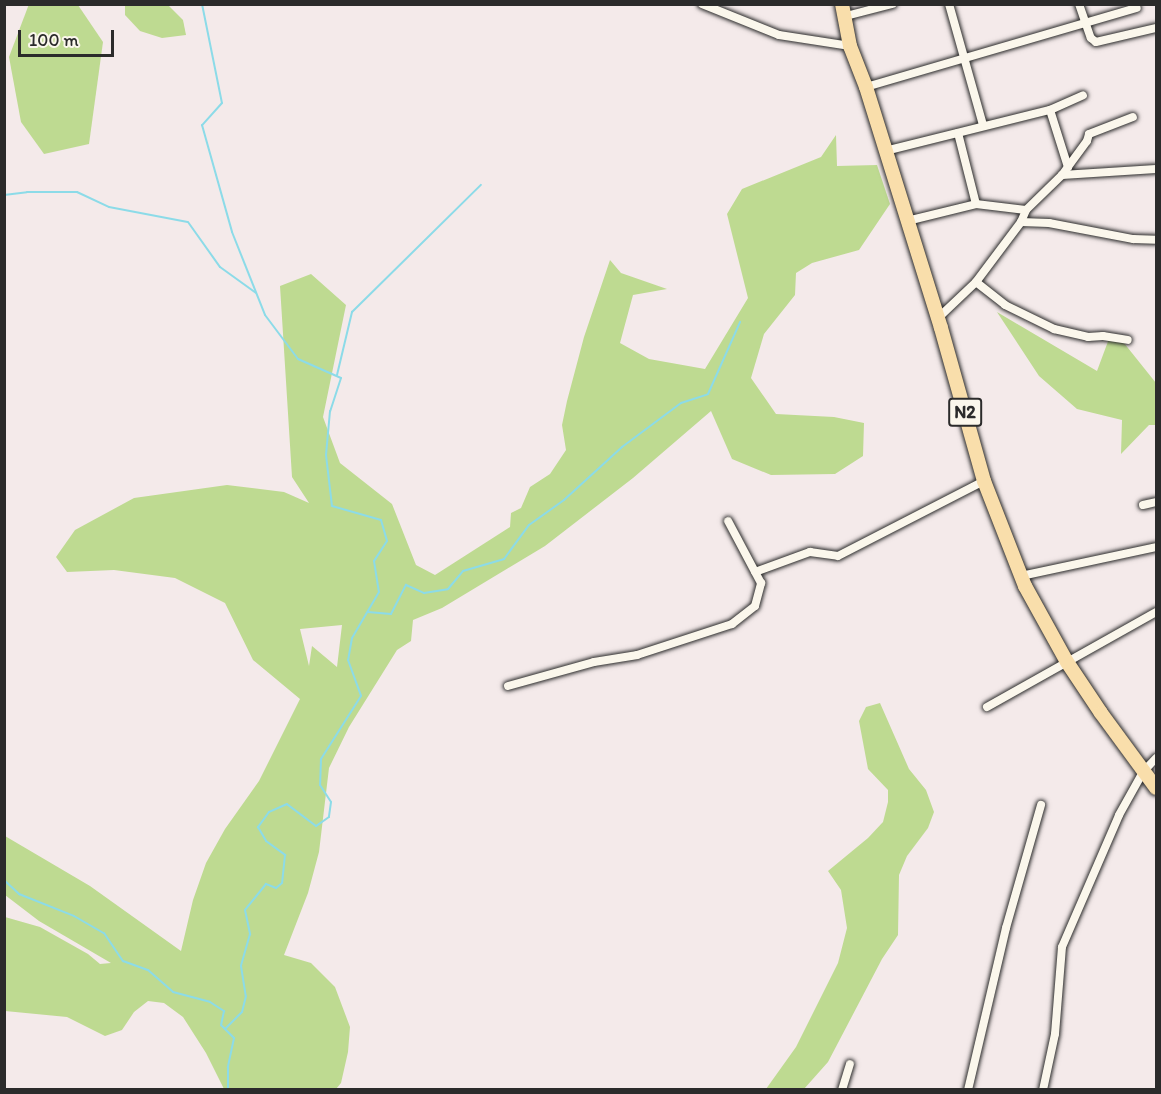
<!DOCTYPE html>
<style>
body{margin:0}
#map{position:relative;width:1161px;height:1094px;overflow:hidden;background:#f4eaea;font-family:Itim,sans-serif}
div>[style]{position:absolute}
.green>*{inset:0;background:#beda91}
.stream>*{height:2px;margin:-1px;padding:0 1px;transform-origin:1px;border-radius:1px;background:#8cdbe8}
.roads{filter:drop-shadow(0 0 2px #2b2b2b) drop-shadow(0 0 2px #2b2b2b)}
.street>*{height:8px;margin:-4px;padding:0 4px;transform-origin:4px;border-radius:4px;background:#fbf7ec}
.highway>*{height:14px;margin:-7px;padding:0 7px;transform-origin:7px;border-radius:7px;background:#f9deab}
span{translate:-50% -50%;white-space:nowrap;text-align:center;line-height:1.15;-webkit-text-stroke:5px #fbf7ec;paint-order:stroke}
.shield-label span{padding:2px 4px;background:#fbf7ec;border:2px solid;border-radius:4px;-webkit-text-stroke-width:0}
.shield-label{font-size:18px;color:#2b2b2b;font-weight:700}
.frame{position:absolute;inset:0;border:6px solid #2b2b2b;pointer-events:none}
.scale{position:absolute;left:18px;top:30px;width:96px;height:27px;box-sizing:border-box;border:3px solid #2b2b2b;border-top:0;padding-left:8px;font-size:18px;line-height:21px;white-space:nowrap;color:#2b2b2b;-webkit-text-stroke:4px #fbf7ec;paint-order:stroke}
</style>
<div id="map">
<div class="green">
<i style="clip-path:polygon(29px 4px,78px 5px,103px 42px,89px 144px,44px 154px,21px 122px,9px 57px)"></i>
<i style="clip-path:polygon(125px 5px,168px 5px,183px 20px,186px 35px,162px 38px,140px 31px,125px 15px)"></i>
<i style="clip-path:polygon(evenodd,836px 135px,837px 166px,877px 165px,890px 204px,859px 250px,812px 263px,796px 273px,795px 295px,764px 334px,751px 378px,776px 414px,834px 417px,864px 423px,863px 456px,835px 474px,771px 475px,732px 459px,711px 411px,633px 478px,545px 546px,442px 608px,413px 620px,411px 641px,397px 650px,349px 727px,329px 768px,319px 852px,308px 893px,284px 955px,311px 963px,335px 987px,350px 1027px,348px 1052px,341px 1083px,336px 1089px,224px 1089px,206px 1053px,183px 1017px,164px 1003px,148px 1001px,134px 1012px,122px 1030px,105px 1036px,67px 1017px,5px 1011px,5px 917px,40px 927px,88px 954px,100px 964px,111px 963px,39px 921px,5px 895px,5px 836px,90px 886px,181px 951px,193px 900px,206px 863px,225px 829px,259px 781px,300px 699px,253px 660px,225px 603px,175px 578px,114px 570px,67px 572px,56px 557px,75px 530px,134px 498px,227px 485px,284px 492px,309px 503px,292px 477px,280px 286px,311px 274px,346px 305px,323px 417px,340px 463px,392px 504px,416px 565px,435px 575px,510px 527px,511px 513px,521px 508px,530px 487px,550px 474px,566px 450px,562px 425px,567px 401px,584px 337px,610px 260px,621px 273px,667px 289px,633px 295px,620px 343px,649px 359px,705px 369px,748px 298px,727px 214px,742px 189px,821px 157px,836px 135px,342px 625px,337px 667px,312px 646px,309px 666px,300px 629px,342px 625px)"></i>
<i style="clip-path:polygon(997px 312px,1097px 371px,1110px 336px,1124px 343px,1156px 383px,1156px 425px,1149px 425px,1121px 454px,1122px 420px,1077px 409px,1039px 376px)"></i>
<i style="clip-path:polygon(880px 703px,909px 769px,926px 790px,934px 812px,928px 828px,907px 856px,899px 875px,898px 935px,882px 959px,828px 1062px,804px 1089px,766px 1089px,796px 1047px,838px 963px,847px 928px,841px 890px,828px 871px,868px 838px,883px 822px,888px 802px,888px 790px,868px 769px,859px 721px,866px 707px)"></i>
</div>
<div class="stream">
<i style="left:202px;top:4px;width:101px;rotate:78.6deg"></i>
<i style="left:222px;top:103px;width:30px;rotate:132deg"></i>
<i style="left:202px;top:125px;width:111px;rotate:74.3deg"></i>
<i style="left:232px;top:232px;width:89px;rotate:68.3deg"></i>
<i style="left:265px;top:315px;width:55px;rotate:53.1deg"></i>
<i style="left:298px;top:359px;width:47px;rotate:23.8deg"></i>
<i style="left:341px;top:378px;width:35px;rotate:108deg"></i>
<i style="left:330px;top:411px;width:44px;rotate:95.2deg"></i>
<i style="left:326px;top:455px;width:51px;rotate:83.3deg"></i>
<i style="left:332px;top:506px;width:51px;rotate:15.9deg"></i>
<i style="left:381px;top:520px;width:22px;rotate:74deg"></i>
<i style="left:387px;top:541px;width:24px;rotate:123deg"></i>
<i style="left:374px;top:561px;width:31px;rotate:81deg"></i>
<i style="left:379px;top:592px;width:53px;rotate:120.4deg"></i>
<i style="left:352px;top:638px;width:22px;rotate:100deg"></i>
<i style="left:348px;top:660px;width:38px;rotate:70deg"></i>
<i style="left:361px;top:696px;width:75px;rotate:122.4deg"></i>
<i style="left:321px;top:759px;width:26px;rotate:92deg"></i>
<i style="left:320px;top:785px;width:20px;rotate:57deg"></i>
<i style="left:331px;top:802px;width:15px;rotate:98deg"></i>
<i style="left:329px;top:817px;width:16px;rotate:145deg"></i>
<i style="left:316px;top:826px;width:36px;rotate:-143deg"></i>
<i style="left:287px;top:804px;width:20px;rotate:156deg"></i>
<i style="left:269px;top:812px;width:19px;rotate:126deg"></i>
<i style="left:258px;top:827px;width:16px;rotate:60deg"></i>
<i style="left:266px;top:841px;width:24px;rotate:36deg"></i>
<i style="left:285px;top:855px;width:28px;rotate:96deg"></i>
<i style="left:282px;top:883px;width:8px;rotate:140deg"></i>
<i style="left:276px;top:888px;width:11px;rotate:-158deg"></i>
<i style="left:266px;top:884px;width:33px;rotate:129deg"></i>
<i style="left:245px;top:910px;width:25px;rotate:78deg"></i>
<i style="left:250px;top:934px;width:33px;rotate:106deg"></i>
<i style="left:241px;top:966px;width:30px;rotate:81deg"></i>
<i style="left:246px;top:996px;width:16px;rotate:104deg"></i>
<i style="left:242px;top:1012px;width:24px;rotate:135deg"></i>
<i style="left:225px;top:1029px;width:13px;rotate:45deg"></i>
<i style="left:234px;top:1038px;width:30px;rotate:102deg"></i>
<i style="left:228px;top:1067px;width:23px;rotate:90deg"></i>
<i style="left:4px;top:195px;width:23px;rotate:-7deg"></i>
<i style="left:27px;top:192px;width:50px"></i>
<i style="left:77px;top:192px;width:35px;rotate:25deg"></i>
<i style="left:109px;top:207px;width:80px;rotate:10.8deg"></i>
<i style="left:188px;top:222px;width:55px;rotate:54.6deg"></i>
<i style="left:220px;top:267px;width:44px;rotate:35.8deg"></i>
<i style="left:337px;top:375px;width:65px;rotate:-76.6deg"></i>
<i style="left:352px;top:312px;width:181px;rotate:-44.6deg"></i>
<i style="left:368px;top:612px;width:23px;rotate:5deg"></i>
<i style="left:391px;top:614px;width:33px;rotate:-63deg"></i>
<i style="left:406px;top:585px;width:20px;rotate:24deg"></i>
<i style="left:424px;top:593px;width:24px;rotate:-9deg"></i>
<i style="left:448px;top:589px;width:23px;rotate:-50deg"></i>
<i style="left:463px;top:571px;width:43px;rotate:-16.3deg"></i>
<i style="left:504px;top:559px;width:42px;rotate:-53.7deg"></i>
<i style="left:529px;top:525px;width:43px;rotate:-35.5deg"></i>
<i style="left:564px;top:500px;width:79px;rotate:-42.4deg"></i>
<i style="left:622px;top:447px;width:74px;rotate:-36.7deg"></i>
<i style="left:681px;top:403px;width:28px;rotate:-18deg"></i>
<i style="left:708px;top:394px;width:79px;rotate:-66deg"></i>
<i style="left:4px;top:880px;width:21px;rotate:43deg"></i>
<i style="left:19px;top:894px;width:59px;rotate:21.8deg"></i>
<i style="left:74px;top:916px;width:34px;rotate:30deg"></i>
<i style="left:104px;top:933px;width:34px;rotate:56deg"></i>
<i style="left:123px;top:961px;width:27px;rotate:20deg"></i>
<i style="left:148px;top:970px;width:33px;rotate:41deg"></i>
<i style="left:173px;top:992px;width:38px;rotate:15deg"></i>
<i style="left:210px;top:1002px;width:17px;rotate:33deg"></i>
<i style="left:224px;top:1011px;width:14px;rotate:102deg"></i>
<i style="left:221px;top:1025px;width:6px;rotate:45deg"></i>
</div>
<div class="roads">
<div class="street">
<i style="left:702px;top:4px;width:83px;rotate:21.9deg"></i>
<i style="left:779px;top:35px;width:72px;rotate:8.8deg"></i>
<i style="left:949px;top:4px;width:126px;rotate:74.3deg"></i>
<i style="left:1079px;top:4px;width:36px;rotate:71deg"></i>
<i style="left:1091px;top:38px;width:6px;rotate:39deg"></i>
<i style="left:1096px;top:42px;width:62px;rotate:-13.1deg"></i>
<i style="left:846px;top:16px;width:48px;rotate:-14.6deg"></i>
<i style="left:866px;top:87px;width:282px;rotate:-16.3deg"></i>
<i style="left:1050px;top:110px;width:60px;rotate:72.5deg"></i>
<i style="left:958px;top:133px;width:73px;rotate:75.8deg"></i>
<i style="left:885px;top:151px;width:170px;rotate:-14deg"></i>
<i style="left:1050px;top:110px;width:36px;rotate:-24deg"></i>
<i style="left:1062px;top:175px;width:94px;rotate:-3.7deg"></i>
<i style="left:907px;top:221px;width:71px;rotate:-13.8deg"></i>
<i style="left:976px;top:204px;width:50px;rotate:6.8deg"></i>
<i style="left:1021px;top:222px;width:28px;rotate:2deg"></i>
<i style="left:1049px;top:223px;width:86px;rotate:10.8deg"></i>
<i style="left:1133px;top:239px;width:23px;rotate:2deg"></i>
<i style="left:976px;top:282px;width:37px;rotate:38deg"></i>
<i style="left:1005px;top:305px;width:55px;rotate:26.1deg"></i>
<i style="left:1054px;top:329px;width:35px;rotate:13deg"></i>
<i style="left:1088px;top:337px;width:15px;rotate:-4deg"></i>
<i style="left:1103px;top:336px;width:25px;rotate:9deg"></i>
<i style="left:937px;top:319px;width:54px;rotate:-43.5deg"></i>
<i style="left:976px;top:282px;width:75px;rotate:-53.1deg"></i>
<i style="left:1021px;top:222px;width:13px;rotate:-67deg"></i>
<i style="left:1026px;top:210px;width:50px;rotate:-44.2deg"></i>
<i style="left:1062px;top:175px;width:42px;rotate:-53.7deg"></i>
<i style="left:1087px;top:141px;width:7px;rotate:-74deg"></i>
<i style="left:1089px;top:134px;width:47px;rotate:-21.1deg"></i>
<i style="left:1143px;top:505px;width:13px;rotate:-13deg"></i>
<i style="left:755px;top:572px;width:59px;rotate:-20deg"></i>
<i style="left:810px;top:552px;width:28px;rotate:8deg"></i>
<i style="left:838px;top:556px;width:164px;rotate:-27.2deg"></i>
<i style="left:1021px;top:576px;width:138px;rotate:-12.1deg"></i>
<i style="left:508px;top:686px;width:89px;rotate:-15.6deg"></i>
<i style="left:594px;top:662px;width:44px;rotate:-9.2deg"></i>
<i style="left:637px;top:655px;width:100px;rotate:-18.1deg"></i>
<i style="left:732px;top:624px;width:29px;rotate:-38deg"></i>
<i style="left:755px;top:606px;width:24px;rotate:-75deg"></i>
<i style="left:761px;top:583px;width:70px;rotate:-118deg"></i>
<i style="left:987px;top:707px;width:194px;rotate:-29.3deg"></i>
<i style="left:842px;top:1090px;width:27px;rotate:-73deg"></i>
<i style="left:968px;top:1090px;width:166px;rotate:-76.8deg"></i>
<i style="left:1006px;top:928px;width:128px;rotate:-74.1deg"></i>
<i style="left:1043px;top:1090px;width:57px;rotate:-77.9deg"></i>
<i style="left:1055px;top:1034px;width:87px;rotate:-85.4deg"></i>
<i style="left:1062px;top:947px;width:144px;rotate:-66.6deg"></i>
<i style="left:1119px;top:815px;width:49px;rotate:-60.8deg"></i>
<i style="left:1143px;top:772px;width:19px;rotate:-47deg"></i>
</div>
<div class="highway">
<i style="left:842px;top:4px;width:43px;rotate:79.2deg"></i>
<i style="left:850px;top:46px;width:44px;rotate:68.7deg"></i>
<i style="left:866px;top:87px;width:252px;rotate:72.7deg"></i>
<i style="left:941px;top:328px;width:159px;rotate:74.3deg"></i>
<i style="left:984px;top:481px;width:113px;rotate:68.7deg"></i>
<i style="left:1025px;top:586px;width:87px;rotate:61.1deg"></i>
<i style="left:1067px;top:662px;width:61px;rotate:56.3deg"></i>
<i style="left:1101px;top:713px;width:93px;rotate:53.7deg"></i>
</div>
</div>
<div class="shield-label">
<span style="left:965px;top:412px">N2</span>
</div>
<div class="frame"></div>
<div class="scale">100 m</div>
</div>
